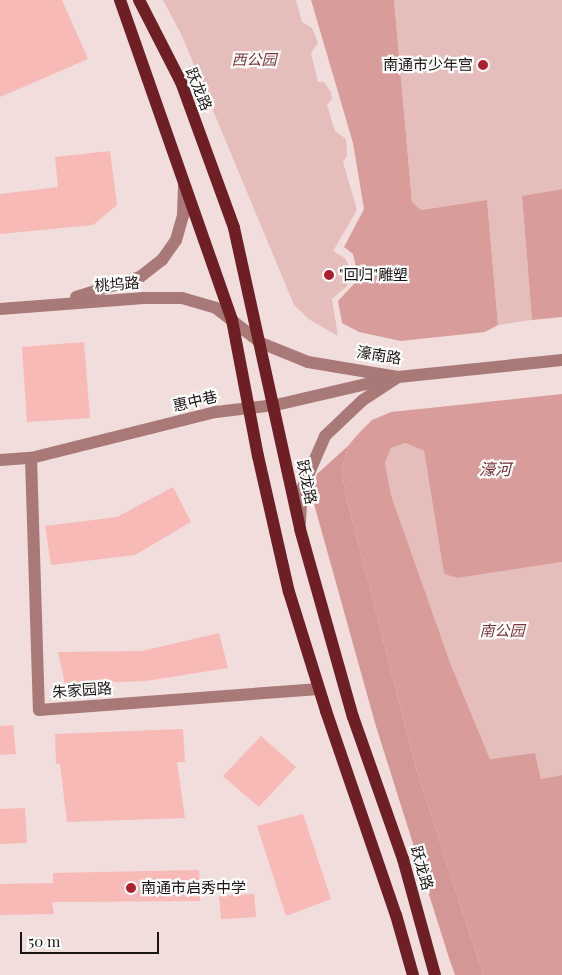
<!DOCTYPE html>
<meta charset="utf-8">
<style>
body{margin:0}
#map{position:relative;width:562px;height:975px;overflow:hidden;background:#f0dddc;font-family:"Playfair Display","Noto Sans SC",serif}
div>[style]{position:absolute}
.green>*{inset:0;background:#e5bebc}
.forest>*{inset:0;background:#d39895}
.water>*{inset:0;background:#d89d9a}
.building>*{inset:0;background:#f8bab7}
.minor>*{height:12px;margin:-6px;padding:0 6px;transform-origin:6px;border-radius:6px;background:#a87977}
.tertiary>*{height:12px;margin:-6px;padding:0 6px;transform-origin:6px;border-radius:6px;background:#a87977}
.primary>*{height:12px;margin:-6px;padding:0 6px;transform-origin:6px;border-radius:6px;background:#6e1f23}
.dots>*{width:14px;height:14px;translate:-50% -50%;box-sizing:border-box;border:2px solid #fff;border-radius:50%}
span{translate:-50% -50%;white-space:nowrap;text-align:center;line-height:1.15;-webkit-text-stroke:4.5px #fff;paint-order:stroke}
.park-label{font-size:15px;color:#7e3535;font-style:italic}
.poi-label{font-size:15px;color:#1a1413}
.right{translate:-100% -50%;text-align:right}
.left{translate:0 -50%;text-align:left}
.street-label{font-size:15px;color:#1a1413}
.water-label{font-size:16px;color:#732b2c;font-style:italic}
.scale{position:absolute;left:20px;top:932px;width:139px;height:22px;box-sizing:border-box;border:2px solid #1a1413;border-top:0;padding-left:6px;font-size:15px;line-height:18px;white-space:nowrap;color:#1a1413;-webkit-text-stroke:4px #fff;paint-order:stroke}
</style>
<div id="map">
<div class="green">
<i style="clip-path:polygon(163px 0,296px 0,302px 22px,312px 28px,318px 43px,311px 53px,318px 82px,324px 82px,331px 92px,332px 99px,327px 105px,335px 131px,346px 139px,347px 156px,343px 162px,357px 210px,333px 251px,345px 258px,352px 273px,347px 286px,332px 299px,338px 336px,310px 320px,294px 305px,182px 36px)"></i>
<i style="clip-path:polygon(394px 0,562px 0,562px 189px,522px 196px,532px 320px,498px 325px,487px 200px,421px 210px,412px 202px)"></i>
<i style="clip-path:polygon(407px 443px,424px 451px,444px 574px,457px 578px,562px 562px,562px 775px,541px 779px,535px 753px,490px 759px,451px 665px,391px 495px,385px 463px,391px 448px)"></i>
</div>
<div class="forest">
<i style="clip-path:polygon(348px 446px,342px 469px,345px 492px,416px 768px,483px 975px,455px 975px,449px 958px,375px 723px,311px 493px,317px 474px)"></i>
</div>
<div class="water">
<i style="clip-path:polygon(311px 0,394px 0,412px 202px,421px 210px,487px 200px,498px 325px,485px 332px,401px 341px,359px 332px,342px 323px,338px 301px,354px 284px,357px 272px,353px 254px,344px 247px,364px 209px,353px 143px)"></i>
<i style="clip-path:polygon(562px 189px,562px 317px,532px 320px,522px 196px)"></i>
<i style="clip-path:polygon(562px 394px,562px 562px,457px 578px,444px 574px,424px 451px,406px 443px,391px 448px,385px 463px,391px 495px,451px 665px,490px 759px,535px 753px,541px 779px,562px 775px,562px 975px,483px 975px,416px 768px,345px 492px,342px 469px,348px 446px,358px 434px,372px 420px,391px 412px)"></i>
</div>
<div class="building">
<i style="clip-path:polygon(0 0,62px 0,88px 59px,0 97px)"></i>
<i style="clip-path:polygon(110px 151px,117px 205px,93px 225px,0 234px,0 194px,58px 187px,55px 157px)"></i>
<i style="clip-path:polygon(84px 342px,90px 418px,27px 422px,22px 347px)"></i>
<i style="clip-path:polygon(173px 487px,191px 522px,135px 555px,51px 565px,45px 526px,117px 517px)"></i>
<i style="clip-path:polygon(219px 633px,228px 668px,146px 681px,65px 684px,58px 652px,142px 651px)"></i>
<i style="clip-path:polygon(13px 725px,16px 754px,0 755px,0 726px)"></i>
<i style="clip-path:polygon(183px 729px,185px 762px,177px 762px,185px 818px,67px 822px,60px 764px,56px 764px,55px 734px)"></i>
<i style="clip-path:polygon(261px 736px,296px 767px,259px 807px,223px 776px)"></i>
<i style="clip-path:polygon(25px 808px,27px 843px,0 844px,0 809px)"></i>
<i style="clip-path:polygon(303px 814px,331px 899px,286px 916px,257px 826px)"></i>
<i style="clip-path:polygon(199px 870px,200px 901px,52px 902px,54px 914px,0 915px,0 884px,53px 883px,53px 873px)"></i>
<i style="clip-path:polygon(254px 894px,256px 917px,221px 919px,219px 896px)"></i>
</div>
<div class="minor">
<i style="left:31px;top:458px;width:252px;rotate:88.2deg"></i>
<i style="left:39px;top:710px;width:281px;rotate:-4.3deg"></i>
<i style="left:0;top:460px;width:31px;rotate:-4deg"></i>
<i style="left:31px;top:458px;width:191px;rotate:-14deg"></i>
<i style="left:216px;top:412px;width:60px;rotate:-6.7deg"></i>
<i style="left:276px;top:405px;width:123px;rotate:-13.1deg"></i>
</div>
<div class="tertiary">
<i style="left:76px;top:297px;width:67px;rotate:-17.4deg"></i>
<i style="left:140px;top:277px;width:28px;rotate:-38deg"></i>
<i style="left:162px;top:260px;width:24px;rotate:-55deg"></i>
<i style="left:176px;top:240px;width:26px;rotate:-74deg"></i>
<i style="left:183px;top:215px;width:30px;rotate:-88deg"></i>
<i style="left:0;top:309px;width:144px;rotate:-4.4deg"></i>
<i style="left:144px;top:298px;width:38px"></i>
<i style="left:182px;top:298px;width:35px;rotate:16deg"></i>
<i style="left:216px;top:308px;width:57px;rotate:37.9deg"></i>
<i style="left:261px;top:343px;width:51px;rotate:22deg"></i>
<i style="left:308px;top:362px;width:91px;rotate:9.5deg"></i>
<i style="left:398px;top:377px;width:165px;rotate:-5.9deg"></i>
<i style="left:300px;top:522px;width:33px;rotate:-87deg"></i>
<i style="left:302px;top:489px;width:58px;rotate:-66.5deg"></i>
<i style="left:325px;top:436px;width:52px;rotate:-43.5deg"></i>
<i style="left:363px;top:400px;width:42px;rotate:-33.3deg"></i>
</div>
<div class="primary">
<i style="left:120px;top:0;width:339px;rotate:70.7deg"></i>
<i style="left:232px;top:320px;width:138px;rotate:79.2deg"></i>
<i style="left:258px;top:456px;width:139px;rotate:77.2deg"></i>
<i style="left:289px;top:592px;width:125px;rotate:72.7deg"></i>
<i style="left:326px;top:711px;width:216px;rotate:71.1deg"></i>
<i style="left:396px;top:915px;width:62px;rotate:74.2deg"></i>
<i style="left:139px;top:0;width:92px;rotate:62.9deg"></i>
<i style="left:181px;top:82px;width:155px;rotate:70deg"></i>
<i style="left:234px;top:228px;width:308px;rotate:77.6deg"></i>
<i style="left:300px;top:529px;width:195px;rotate:74.3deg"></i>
<i style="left:353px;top:717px;width:151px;rotate:70.6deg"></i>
<i style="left:403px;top:859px;width:120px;rotate:74.6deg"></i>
</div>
<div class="dots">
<i style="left:483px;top:65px;background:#b01d2e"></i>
<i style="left:329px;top:275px;background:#b01d2e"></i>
<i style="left:131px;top:888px;background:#b01d2e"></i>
</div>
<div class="park-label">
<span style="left:254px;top:60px">西公园</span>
<span style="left:502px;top:631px">南公园</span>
</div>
<div class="poi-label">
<span class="right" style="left:473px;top:65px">南通市少年宫</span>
<span class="left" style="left:339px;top:275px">"回归"雕塑</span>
<span class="left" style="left:141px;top:888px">南通市启秀中学</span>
</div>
<div class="street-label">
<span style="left:199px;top:89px;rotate:68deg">跃龙路</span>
<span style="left:117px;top:284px;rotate:-4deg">桃坞路</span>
<span style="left:379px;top:355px;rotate:9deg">濠南路</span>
<span style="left:195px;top:401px;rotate:-13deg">惠中巷</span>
<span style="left:307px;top:482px;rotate:78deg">跃龙路</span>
<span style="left:82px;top:690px;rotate:-4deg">朱家园路</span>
<span style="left:422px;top:868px;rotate:74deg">跃龙路</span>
</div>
<div class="water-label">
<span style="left:495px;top:469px">濠河</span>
</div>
<div class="scale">50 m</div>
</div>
